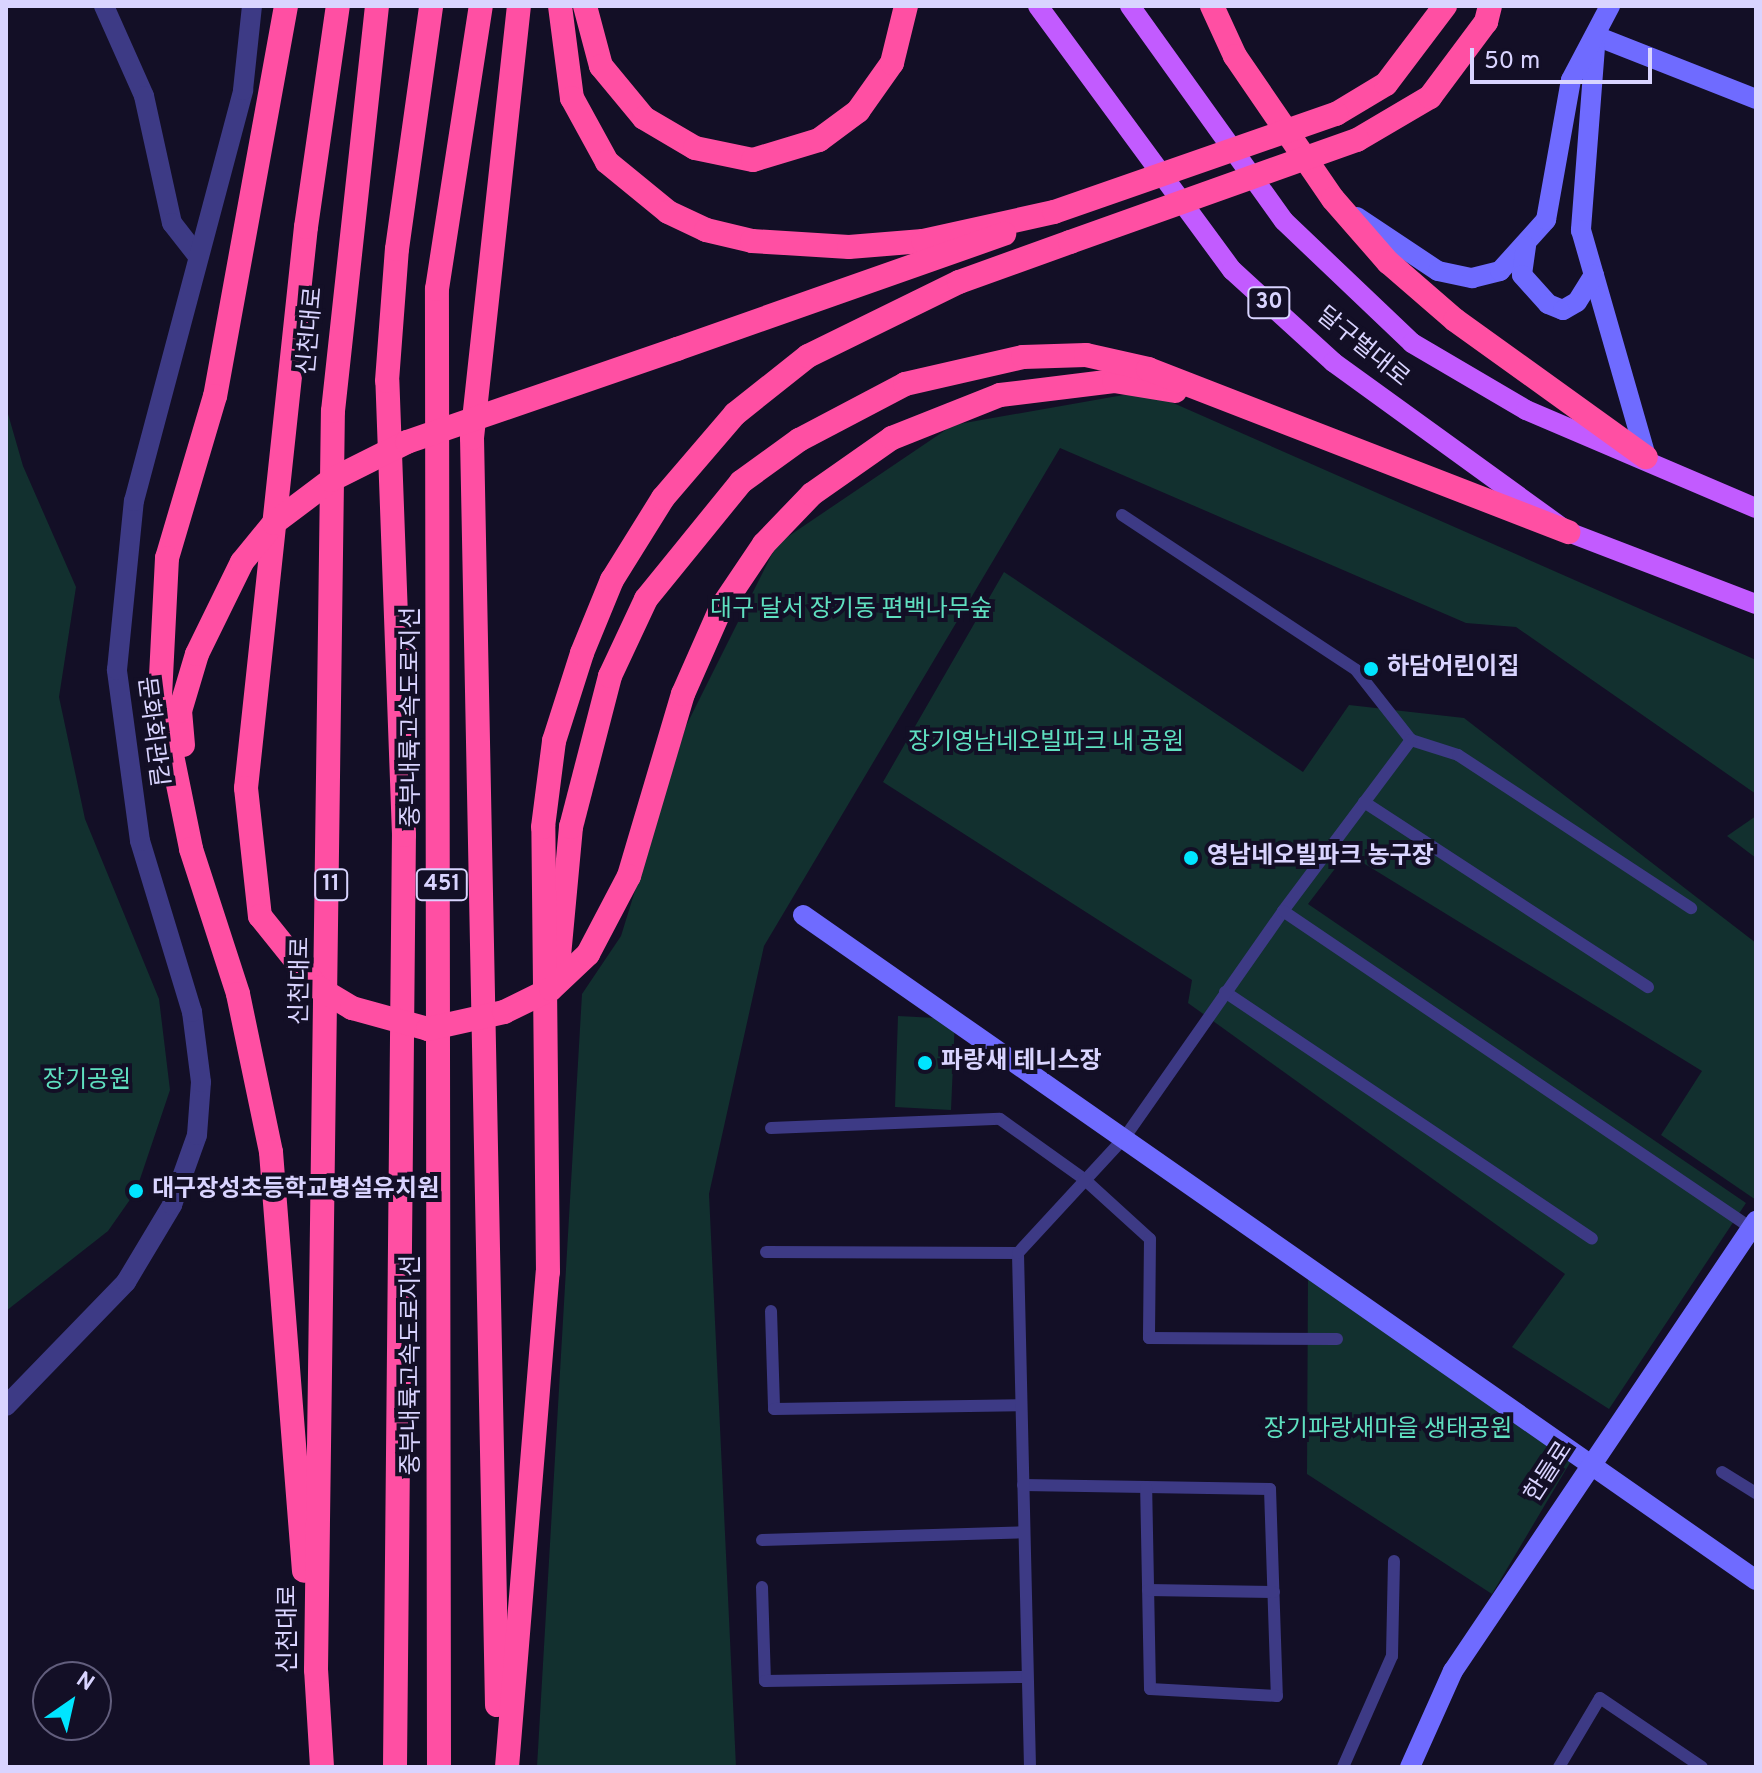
<!DOCTYPE html>
<meta charset="utf-8">
<style>
body{margin:0}
#map{position:relative;width:1762px;height:1773px;overflow:hidden;background:#130f26;font-family:Overpass,"Noto Sans KR",sans-serif}
div>[style]{position:absolute}
.green>*{inset:0;background:#12302f}
.lane>*{height:12px;margin:-6px;padding:0 6px;transform-origin:6px;border-radius:6px;background:#3d3a85}
.street>*{height:20px;margin:-10px;padding:0 10px;transform-origin:10px;border-radius:10px;background:#3d3a85}
.secondary>*{height:20px;margin:-10px;padding:0 10px;transform-origin:10px;border-radius:10px;background:#6f6bff}
.primary>*{height:20px;margin:-10px;padding:0 10px;transform-origin:10px;border-radius:10px;background:#c25bff}
.highway>*{height:24px;margin:-12px;padding:0 12px;transform-origin:12px;border-radius:12px;background:#ff4fa3}
.highway-bridge>*{height:24px;margin:-12px;padding:0 12px;transform-origin:12px;border-radius:12px;background:#ff4fa3}
.dots>*{width:22px;height:22px;translate:-50% -50%;box-sizing:border-box;border:4px solid #130f26;border-radius:50%}
span{translate:-50% -50%;white-space:nowrap;text-align:center;line-height:1.15;-webkit-text-stroke:8px #130f26;paint-order:stroke}
.shield-label span{padding:2px 6px;background:#130f26;border:2px solid;border-radius:6px;-webkit-text-stroke-width:0}
.shield-label{font-size:22px;color:#d9d4ff;font-weight:700}
.street-label{font-size:24px;color:#d9d4ff}
.park-label{font-size:24px;color:#5fe0c0}
.poi-label{font-size:24px;color:#d9d4ff;font-weight:700}
.left{translate:0 -50%;text-align:left}
.frame{position:absolute;inset:0;border:8px solid #d9d4ff;pointer-events:none}
.north{position:absolute;left:32px;top:1661px;width:80px;height:80px;box-sizing:border-box;background:#130f26;border:2px solid #625e7d;border-radius:50%;rotate:34deg;font-size:22px;font-weight:700;line-height:32px;text-align:center;color:#d9d4ff}
.north::after{content:'';display:block;margin:auto;width:28px;height:36px;background:#00e5ff;clip-path:polygon(50% 0,100% 100%,50% 72%,0 100%)}
.scale{position:absolute;left:1470px;top:48px;width:182px;height:36px;box-sizing:border-box;border:4px solid #d9d4ff;border-top:0;padding-left:10px;font-size:24px;line-height:28px;white-space:nowrap;color:#d9d4ff;-webkit-text-stroke:6px #130f26;paint-order:stroke}
</style>
<div id="map">
<div class="green">
<i style="clip-path:polygon(1146px 391px,1756px 660px,1756px 794px,1516px 627px,1466px 623px,1060px 448px,764px 946px,709px 1194px,736px 1767px,537px 1767px,582px 994px,621px 936px,686px 726px,777px 544px,953px 425px)"></i>
<i style="clip-path:polygon(6px 407px,23px 466px,76px 587px,59px 697px,85px 819px,159px 999px,170px 1090px,136px 1191px,108px 1231px,6px 1311px)"></i>
<i style="clip-path:polygon(1004px 572px,1303px 772px,1349px 705px,1464px 718px,1756px 943px,1756px 1200px,1661px 1135px,1702px 1071px,1347px 853px,1308px 904px,1746px 1203px,1609px 1409px,1512px 1347px,1565px 1274px,1188px 1003px,1192px 980px,883px 782px)"></i>
<i style="clip-path:polygon(1756px 816px,1756px 858px,1727px 836px)"></i>
<i style="clip-path:polygon(898px 1016px,955px 1019px,951px 1110px,895px 1107px)"></i>
<i style="clip-path:polygon(1308px 1277px,1571px 1461px,1492px 1594px,1307px 1474px)"></i>
</div>
<div class="lane">
<i style="left:1122px;top:515px;width:281px;rotate:33.5deg"></i>
<i style="left:1356px;top:670px;width:89px;rotate:51.8deg"></i>
<i style="left:1411px;top:740px;width:49px;rotate:17.7deg"></i>
<i style="left:1458px;top:755px;width:279px;rotate:33.3deg"></i>
<i style="left:1364px;top:802px;width:339px;rotate:33.1deg"></i>
<i style="left:1283px;top:911px;width:214px;rotate:-53.2deg"></i>
<i style="left:1225px;top:992px;width:442px;rotate:33.9deg"></i>
<i style="left:771px;top:1128px;width:229px;rotate:-2.3deg"></i>
<i style="left:1000px;top:1119px;width:103px;rotate:35.5deg"></i>
<i style="left:1084px;top:1179px;width:89px;rotate:42.3deg"></i>
<i style="left:1150px;top:1239px;width:99px;rotate:90.6deg"></i>
<i style="left:1149px;top:1338px;width:188px;rotate:0.3deg"></i>
<i style="left:766px;top:1252px;width:252px;rotate:0.2deg"></i>
<i style="left:771px;top:1311px;width:98px;rotate:88.2deg"></i>
<i style="left:774px;top:1409px;width:247px;rotate:-0.9deg"></i>
<i style="left:1722px;top:1472px;width:40px;rotate:32deg"></i>
<i style="left:1023px;top:1485px;width:247px;rotate:0.9deg"></i>
<i style="left:1270px;top:1489px;width:207px;rotate:88.1deg"></i>
<i style="left:1277px;top:1696px;width:127px;rotate:-176.8deg"></i>
<i style="left:1150px;top:1689px;width:202px;rotate:-91.1deg"></i>
<i style="left:762px;top:1540px;width:262px;rotate:-1.7deg"></i>
<i style="left:762px;top:1587px;width:94px;rotate:88.2deg"></i>
<i style="left:765px;top:1681px;width:262px;rotate:-0.9deg"></i>
<i style="left:1148px;top:1590px;width:126px;rotate:0.9deg"></i>
<i style="left:1030px;top:1767px;width:514px;rotate:-91.34deg"></i>
<i style="left:1018px;top:1253px;width:158px;rotate:-47.3deg"></i>
<i style="left:1125px;top:1137px;width:276px;rotate:-55deg"></i>
<i style="left:1283px;top:911px;width:565px;rotate:34.11deg"></i>
<i style="left:1343px;top:1767px;width:121px;rotate:-66.2deg"></i>
<i style="left:1392px;top:1656px;width:95px;rotate:-88.8deg"></i>
<i style="left:1559px;top:1767px;width:80px;rotate:-59.3deg"></i>
<i style="left:1600px;top:1698px;width:123px;rotate:34.1deg"></i>
</div>
<div class="street">
<i style="left:104px;top:6px;width:98px;rotate:66deg"></i>
<i style="left:144px;top:96px;width:130px;rotate:77.6deg"></i>
<i style="left:172px;top:223px;width:41px;rotate:52deg"></i>
<i style="left:6px;top:1406px;width:173px;rotate:-45.9deg"></i>
<i style="left:126px;top:1282px;width:90px;rotate:-59.1deg"></i>
<i style="left:172px;top:1205px;width:74px;rotate:-70.3deg"></i>
<i style="left:197px;top:1135px;width:53px;rotate:-85.7deg"></i>
<i style="left:201px;top:1082px;width:71px;rotate:-97.3deg"></i>
<i style="left:192px;top:1012px;width:179px;rotate:-106.9deg"></i>
<i style="left:140px;top:841px;width:173px;rotate:-97.7deg"></i>
<i style="left:117px;top:670px;width:170px;rotate:-84.3deg"></i>
<i style="left:134px;top:501px;width:425px;rotate:-75.1deg"></i>
<i style="left:243px;top:90px;width:84px;rotate:-83.9deg"></i>
</div>
<div class="secondary">
<i style="left:1596px;top:36px;width:172px;rotate:21.5deg"></i>
<i style="left:1595px;top:47px;width:184px;rotate:94.4deg"></i>
<i style="left:1581px;top:230px;width:236px;rotate:74deg"></i>
<i style="left:1357px;top:217px;width:97px;rotate:33.7deg"></i>
<i style="left:1438px;top:271px;width:35px;rotate:12deg"></i>
<i style="left:1472px;top:278px;width:29px;rotate:-14deg"></i>
<i style="left:1500px;top:271px;width:69px;rotate:-48deg"></i>
<i style="left:1546px;top:220px;width:142px;rotate:-79.9deg"></i>
<i style="left:1571px;top:80px;width:84px;rotate:-62.2deg"></i>
<i style="left:1526px;top:246px;width:29px;rotate:98deg"></i>
<i style="left:1522px;top:275px;width:39px;rotate:48deg"></i>
<i style="left:1548px;top:304px;width:16px;rotate:22deg"></i>
<i style="left:1563px;top:310px;width:16px;rotate:-30deg"></i>
<i style="left:1577px;top:302px;width:32px;rotate:-58deg"></i>
<i style="left:803px;top:915px;width:1162px;rotate:34.91deg"></i>
<i style="left:1410px;top:1767px;width:105px;rotate:-65.9deg"></i>
<i style="left:1453px;top:1671px;width:543px;rotate:-56.05deg"></i>
</div>
<div class="primary">
<i style="left:1038px;top:6px;width:328px;rotate:53.7deg"></i>
<i style="left:1232px;top:270px;width:137px;rotate:42.3deg"></i>
<i style="left:1333px;top:362px;width:290px;rotate:35.9deg"></i>
<i style="left:1568px;top:532px;width:201px;rotate:21deg"></i>
<i style="left:1130px;top:6px;width:264px;rotate:54.4deg"></i>
<i style="left:1284px;top:221px;width:177px;rotate:43.6deg"></i>
<i style="left:1412px;top:343px;width:132px;rotate:30.4deg"></i>
<i style="left:1526px;top:410px;width:250px;rotate:23.1deg"></i>
</div>
<div class="highway">
<i style="left:286px;top:6px;width:396px;rotate:100.3deg"></i>
<i style="left:215px;top:396px;width:169px;rotate:106.5deg"></i>
<i style="left:167px;top:558px;width:138px;rotate:92.9deg"></i>
<i style="left:160px;top:696px;width:156px;rotate:78.5deg"></i>
<i style="left:191px;top:849px;width:152px;rotate:72deg"></i>
<i style="left:238px;top:994px;width:161px;rotate:78.2deg"></i>
<i style="left:271px;top:1152px;width:420px;rotate:85.5deg"></i>
<i style="left:560px;top:6px;width:93px;rotate:82.6deg"></i>
<i style="left:572px;top:98px;width:73px;rotate:61.3deg"></i>
<i style="left:607px;top:162px;width:79px;rotate:39.3deg"></i>
<i style="left:668px;top:212px;width:42px;rotate:25.3deg"></i>
<i style="left:706px;top:230px;width:47px;rotate:13.4deg"></i>
<i style="left:752px;top:241px;width:97px;rotate:3.5deg"></i>
<i style="left:849px;top:247px;width:74px;rotate:-4.6deg"></i>
<i style="left:923px;top:241px;width:134px;rotate:-12.5deg"></i>
<i style="left:585px;top:6px;width:62px;rotate:75.1deg"></i>
<i style="left:601px;top:66px;width:67px;rotate:50.4deg"></i>
<i style="left:644px;top:118px;width:59px;rotate:30.5deg"></i>
<i style="left:695px;top:148px;width:59px;rotate:11.7deg"></i>
<i style="left:753px;top:160px;width:69px;rotate:-16.9deg"></i>
<i style="left:819px;top:140px;width:49px;rotate:-36.6deg"></i>
<i style="left:858px;top:111px;width:59px;rotate:-54.7deg"></i>
<i style="left:892px;top:63px;width:59px;rotate:-76.2deg"></i>
<i style="left:1212px;top:6px;width:55px;rotate:65.3deg"></i>
<i style="left:1235px;top:56px;width:173px;rotate:55.6deg"></i>
<i style="left:1333px;top:199px;width:84px;rotate:48.9deg"></i>
<i style="left:1388px;top:262px;width:89px;rotate:40.9deg"></i>
<i style="left:1455px;top:320px;width:235px;rotate:35.7deg"></i>
<i style="left:1336px;top:114px;width:58px;rotate:-31deg"></i>
<i style="left:1386px;top:84px;width:98px;rotate:-52.9deg"></i>
<i style="left:1357px;top:140px;width:85px;rotate:-30.5deg"></i>
<i style="left:1430px;top:97px;width:94px;rotate:-53.3deg"></i>
<i style="left:1486px;top:22px;width:16px;rotate:-76deg"></i>
<i style="left:677px;top:349px;width:347px;rotate:-19.4deg"></i>
<i style="left:183px;top:745px;width:34px;rotate:-95deg"></i>
<i style="left:180px;top:711px;width:59px;rotate:-73.4deg"></i>
<i style="left:246px;top:788px;width:564px;rotate:-83.9deg"></i>
<i style="left:306px;top:227px;width:223px;rotate:-81.8deg"></i>
<i style="left:629px;top:876px;width:190px;rotate:-73.5deg"></i>
<i style="left:683px;top:694px;width:94px;rotate:-66.2deg"></i>
<i style="left:721px;top:608px;width:77px;rotate:-56.1deg"></i>
<i style="left:764px;top:544px;width:69px;rotate:-46.2deg"></i>
<i style="left:812px;top:494px;width:98px;rotate:-35deg"></i>
<i style="left:892px;top:438px;width:116px;rotate:-21.7deg"></i>
<i style="left:1000px;top:395px;width:115px;rotate:-7deg"></i>
<i style="left:1114px;top:381px;width:62px;rotate:9.3deg"></i>
<i style="left:558px;top:967px;width:141px;rotate:-84.7deg"></i>
<i style="left:571px;top:827px;width:156px;rotate:-75.5deg"></i>
<i style="left:610px;top:676px;width:85px;rotate:-64.9deg"></i>
<i style="left:646px;top:599px;width:151px;rotate:-50.9deg"></i>
<i style="left:741px;top:482px;width:72px;rotate:-35.9deg"></i>
<i style="left:799px;top:440px;width:120px;rotate:-27.8deg"></i>
<i style="left:905px;top:384px;width:121px;rotate:-12.9deg"></i>
<i style="left:1023px;top:357px;width:63px;rotate:-1.8deg"></i>
<i style="left:1086px;top:355px;width:64px;rotate:12.7deg"></i>
<i style="left:1148px;top:369px;width:451px;rotate:21.2deg"></i>
<i style="left:497px;top:1705px;width:1267px;rotate:-91.13deg"></i>
<i style="left:472px;top:438px;width:435px;rotate:-83.8deg"></i>
<i style="left:322px;top:1767px;width:97px;rotate:-93.5deg"></i>
<i style="left:316px;top:1670px;width:1259px;rotate:-89.23deg"></i>
<i style="left:333px;top:411px;width:407px;rotate:-83.8deg"></i>
<i style="left:395px;top:1767px;width:932px;rotate:-89.45deg"></i>
<i style="left:404px;top:835px;width:454px;rotate:-92.1deg"></i>
<i style="left:387px;top:381px;width:132px;rotate:-85.7deg"></i>
<i style="left:397px;top:249px;width:245px;rotate:-82deg"></i>
<i style="left:439px;top:1767px;width:1478px;rotate:-90.08deg"></i>
<i style="left:437px;top:289px;width:286px;rotate:-81.2deg"></i>
<i style="left:507px;top:1767px;width:497px;rotate:-85.3deg"></i>
<i style="left:548px;top:1272px;width:445px;rotate:-90.6deg"></i>
<i style="left:543px;top:827px;width:87px;rotate:-82.7deg"></i>
<i style="left:554px;top:741px;width:92px;rotate:-72.3deg"></i>
<i style="left:582px;top:653px;width:79px;rotate:-67.7deg"></i>
<i style="left:612px;top:580px;width:97px;rotate:-58.1deg"></i>
<i style="left:663px;top:498px;width:111px;rotate:-49.4deg"></i>
<i style="left:735px;top:414px;width:93px;rotate:-38.5deg"></i>
<i style="left:808px;top:356px;width:168px;rotate:-26.1deg"></i>
<i style="left:959px;top:282px;width:118px;rotate:-19.8deg"></i>
</div>
<div class="highway-bridge">
<i style="left:1054px;top:212px;width:299px;rotate:-19.2deg"></i>
<i style="left:1070px;top:242px;width:305px;rotate:-19.6deg"></i>
<i style="left:197px;top:654px;width:102px;rotate:-63.9deg"></i>
<i style="left:242px;top:562px;width:50px;rotate:-50.6deg"></i>
<i style="left:274px;top:523px;width:71px;rotate:-37deg"></i>
<i style="left:331px;top:480px;width:85px;rotate:-26.6deg"></i>
<i style="left:407px;top:442px;width:286px;rotate:-19deg"></i>
<i style="left:246px;top:788px;width:129px;rotate:83.8deg"></i>
<i style="left:260px;top:916px;width:91px;rotate:51.2deg"></i>
<i style="left:317px;top:987px;width:41px;rotate:31deg"></i>
<i style="left:352px;top:1008px;width:79px;rotate:15.4deg"></i>
<i style="left:428px;top:1029px;width:78px;rotate:-12.6deg"></i>
<i style="left:504px;top:1012px;width:52px;rotate:-26.1deg"></i>
<i style="left:551px;top:989px;width:51px;rotate:-43.4deg"></i>
<i style="left:588px;top:954px;width:88px;rotate:-62.3deg"></i>
</div>
<div class="dots">
<i style="left:1371px;top:669px;background:#00e5ff"></i>
<i style="left:1191px;top:858px;background:#00e5ff"></i>
<i style="left:925px;top:1063px;background:#00e5ff"></i>
<i style="left:136px;top:1191px;background:#00e5ff"></i>
</div>
<div class="shield-label">
<span style="left:1269px;top:303px">30</span>
<span style="left:331px;top:885px">11</span>
<span style="left:442px;top:885px">451</span>
</div>
<div class="street-label">
<span style="left:312px;top:331px;rotate:-85deg">신천대로</span>
<span style="left:1362px;top:348px;rotate:39deg">달구벌대로</span>
<span style="left:413px;top:717px;rotate:-90deg">중부내륙고속도로지선</span>
<span style="left:151px;top:732px;rotate:83deg">문화회관길</span>
<span style="left:302px;top:981px;rotate:-89deg">신천대로</span>
<span style="left:413px;top:1365px;rotate:-90deg">중부내륙고속도로지선</span>
<span style="left:1550px;top:1473px;rotate:-57deg">한들로</span>
<span style="left:290px;top:1629px;rotate:-90deg">신천대로</span>
</div>
<div class="park-label">
<span style="left:851px;top:611px">대구 달서 장기동 편백나무숲</span>
<span style="left:1046px;top:744px">장기영남네오빌파크 내 공원</span>
<span style="left:87px;top:1082px">장기공원</span>
<span style="left:1388px;top:1431px">장기파랑새마을 생태공원</span>
</div>
<div class="poi-label">
<span class="left" style="left:1387px;top:669px">하담어린이집</span>
<span class="left" style="left:1207px;top:858px">영남네오빌파크 농구장</span>
<span class="left" style="left:941px;top:1063px">파랑새 테니스장</span>
<span class="left" style="left:152px;top:1191px">대구장성초등학교병설유치원</span>
</div>
<div class="frame"></div>
<div class="north">N</div>
<div class="scale">50 m</div>
</div>
